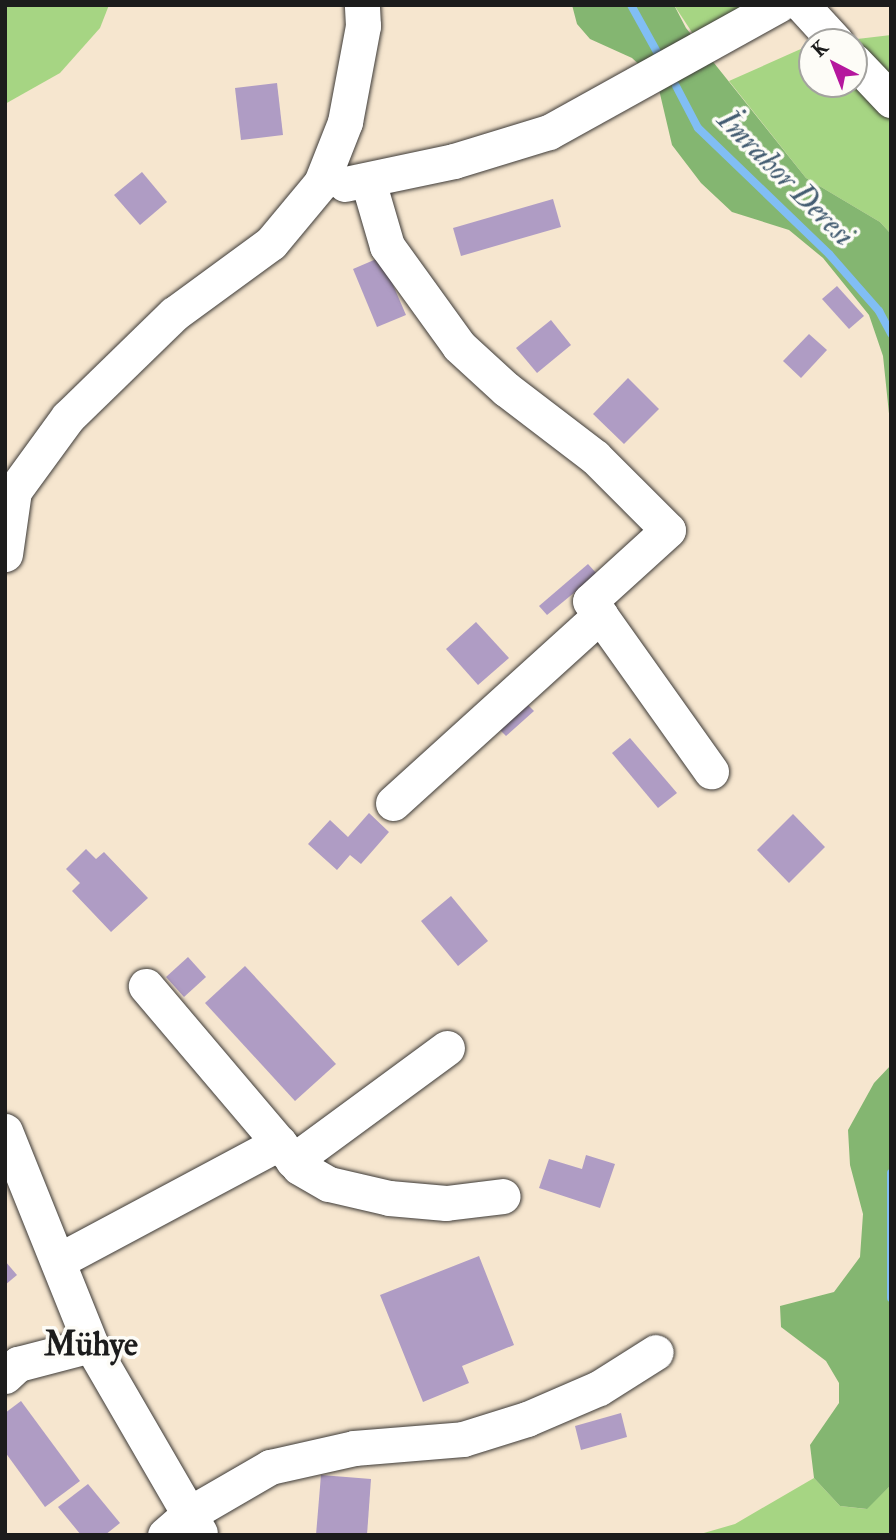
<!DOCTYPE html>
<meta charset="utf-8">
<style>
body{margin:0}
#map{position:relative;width:896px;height:1540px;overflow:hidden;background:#f6e6cf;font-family:"IM FELL Double Pica",serif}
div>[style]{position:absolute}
.green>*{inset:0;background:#a6d583}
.forest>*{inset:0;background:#84b671}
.stream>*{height:8px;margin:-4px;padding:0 4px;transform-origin:4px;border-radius:4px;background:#81bef4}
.building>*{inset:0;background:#af9cc4}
.roads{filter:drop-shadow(0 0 2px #3d3a37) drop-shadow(0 0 2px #3d3a37)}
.minor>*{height:35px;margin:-17.5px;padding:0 17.5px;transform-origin:17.5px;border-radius:17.5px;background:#fff}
span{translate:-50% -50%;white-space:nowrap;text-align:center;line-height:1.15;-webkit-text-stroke:7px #fdfcf7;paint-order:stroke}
.water-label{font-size:32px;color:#445d72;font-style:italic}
.quarter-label{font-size:33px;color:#1c1c1c;font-weight:700}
.frame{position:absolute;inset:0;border:7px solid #1c1c1c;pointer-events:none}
.north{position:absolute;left:798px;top:28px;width:70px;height:70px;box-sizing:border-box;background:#fdfcf7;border:2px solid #a3a29f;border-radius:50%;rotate:318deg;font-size:19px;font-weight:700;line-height:28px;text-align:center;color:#1c1c1c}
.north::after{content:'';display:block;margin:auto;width:24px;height:32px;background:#b5179e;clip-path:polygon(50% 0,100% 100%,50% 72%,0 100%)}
</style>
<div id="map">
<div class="green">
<i style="clip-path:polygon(5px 5px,109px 5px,100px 28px,60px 73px,5px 104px)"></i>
<i style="clip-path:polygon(674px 5px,744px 5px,701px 46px)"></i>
<i style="clip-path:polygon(891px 35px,891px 234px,880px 222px,806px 178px,729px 81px,812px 44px,812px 84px,854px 84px,854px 42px,832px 42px)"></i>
<i style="clip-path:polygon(814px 1478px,840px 1506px,866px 1509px,891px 1485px,891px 1535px,697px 1535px,735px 1524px)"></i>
</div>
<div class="forest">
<i style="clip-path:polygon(572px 5px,674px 5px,686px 28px,806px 178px,880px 222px,891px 234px,891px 433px,883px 356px,869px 315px,823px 258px,789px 230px,732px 212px,701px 183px,672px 145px,657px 81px,632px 58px,590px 39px,577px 24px)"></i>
<i style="clip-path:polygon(891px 1065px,891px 1485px,867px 1509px,840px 1506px,814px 1478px,810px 1445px,839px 1403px,839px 1383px,826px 1361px,781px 1327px,780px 1306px,834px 1292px,860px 1257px,863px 1214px,850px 1165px,848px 1130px,874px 1083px)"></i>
</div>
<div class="stream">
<i style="left:631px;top:5px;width:64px;rotate:61deg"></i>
<i style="left:676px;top:86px;width:47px;rotate:62.4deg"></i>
<i style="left:698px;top:128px;width:182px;rotate:43.9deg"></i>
<i style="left:829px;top:254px;width:76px;rotate:48.7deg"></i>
<i style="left:879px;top:311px;width:26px;rotate:62deg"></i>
<i style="left:891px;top:1173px;width:125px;rotate:90deg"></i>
</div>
<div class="building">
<i style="clip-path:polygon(277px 83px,283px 135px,241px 140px,235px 88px)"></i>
<i style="clip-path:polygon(142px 172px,167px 202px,140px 225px,114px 195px)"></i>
<i style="clip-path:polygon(553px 199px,561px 227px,461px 256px,453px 228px)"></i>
<i style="clip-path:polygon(381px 257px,406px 315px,377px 327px,353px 269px)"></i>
<i style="clip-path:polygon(837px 286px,864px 316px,849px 329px,822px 299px)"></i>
<i style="clip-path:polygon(551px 320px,571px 345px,537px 373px,516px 348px)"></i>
<i style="clip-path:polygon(809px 334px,827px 350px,801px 378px,783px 361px)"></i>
<i style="clip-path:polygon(628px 378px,659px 409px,624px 444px,593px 414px)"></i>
<i style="clip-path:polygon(588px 564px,597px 574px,547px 615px,539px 606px)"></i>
<i style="clip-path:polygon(476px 622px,509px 658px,478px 685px,446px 649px)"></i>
<i style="clip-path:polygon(526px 703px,534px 711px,506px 736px,498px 728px)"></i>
<i style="clip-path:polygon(630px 738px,677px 793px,658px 808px,612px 753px)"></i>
<i style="clip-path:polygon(369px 813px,389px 832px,361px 864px,350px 855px,337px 870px,308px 844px,330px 820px,348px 837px)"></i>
<i style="clip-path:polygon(793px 814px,825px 847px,789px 883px,757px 850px)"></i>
<i style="clip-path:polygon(86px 849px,96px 859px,104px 852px,148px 898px,111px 932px,72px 891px,80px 883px,66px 869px)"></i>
<i style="clip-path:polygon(451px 896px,488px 941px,458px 966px,421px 921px)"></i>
<i style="clip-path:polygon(188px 957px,206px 977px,184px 997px,166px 977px)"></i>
<i style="clip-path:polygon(245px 966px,336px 1064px,295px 1101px,205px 1003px)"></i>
<i style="clip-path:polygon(586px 1155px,615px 1164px,600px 1208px,539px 1188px,549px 1159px,582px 1169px)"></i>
<i style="clip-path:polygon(479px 1256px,514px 1345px,462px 1366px,469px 1383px,423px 1402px,380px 1295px)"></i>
<i style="clip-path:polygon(5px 1261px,17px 1275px,5px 1285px)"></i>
<i style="clip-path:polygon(21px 1401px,80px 1481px,45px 1507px,5px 1452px,5px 1413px)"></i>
<i style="clip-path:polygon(621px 1413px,627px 1437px,581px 1450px,575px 1426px)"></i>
<i style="clip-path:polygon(321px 1475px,371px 1479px,367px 1535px,316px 1535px)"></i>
<i style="clip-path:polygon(88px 1484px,120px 1523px,105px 1535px,81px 1535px,58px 1507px)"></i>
</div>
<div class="roads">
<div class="minor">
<i style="left:802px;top:5px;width:50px;rotate:47.4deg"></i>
<i style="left:854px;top:61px;width:54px;rotate:46.5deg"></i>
<i style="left:368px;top:181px;width:68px;rotate:73.7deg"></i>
<i style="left:387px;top:246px;width:123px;rotate:54.2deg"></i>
<i style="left:459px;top:346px;width:64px;rotate:42.5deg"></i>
<i style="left:506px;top:389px;width:112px;rotate:37.4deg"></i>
<i style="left:595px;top:457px;width:103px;rotate:45deg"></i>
<i style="left:668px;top:530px;width:105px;rotate:137.7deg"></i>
<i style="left:590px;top:601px;width:209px;rotate:54.6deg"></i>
<i style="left:345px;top:184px;width:111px;rotate:-11.9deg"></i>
<i style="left:454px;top:161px;width:99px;rotate:-17deg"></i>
<i style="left:549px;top:132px;width:262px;rotate:-29deg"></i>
<i style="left:5px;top:554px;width:64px;rotate:-81.9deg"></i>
<i style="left:14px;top:491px;width:92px;rotate:-53.9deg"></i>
<i style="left:68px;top:417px;width:148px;rotate:-44.2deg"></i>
<i style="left:174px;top:314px;width:120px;rotate:-36.2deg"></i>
<i style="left:271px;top:243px;width:78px;rotate:-50.2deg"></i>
<i style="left:321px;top:183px;width:66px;rotate:-68.5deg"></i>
<i style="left:345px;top:122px;width:98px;rotate:-79.4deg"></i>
<i style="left:363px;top:26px;width:21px;rotate:-93deg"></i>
<i style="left:393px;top:803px;width:280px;rotate:-42.2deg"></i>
<i style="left:5px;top:1131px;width:231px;rotate:68.1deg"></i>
<i style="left:91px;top:1345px;width:217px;rotate:59.9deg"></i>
<i style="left:279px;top:1143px;width:31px;rotate:50deg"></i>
<i style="left:299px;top:1167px;width:34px;rotate:30deg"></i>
<i style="left:329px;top:1184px;width:62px;rotate:13.1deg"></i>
<i style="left:389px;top:1198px;width:57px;rotate:5deg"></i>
<i style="left:446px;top:1203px;width:57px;rotate:-7deg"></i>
<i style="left:293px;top:1161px;width:191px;rotate:-36.3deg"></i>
<i style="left:58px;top:1261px;width:251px;rotate:-28.1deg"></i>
<i style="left:279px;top:1143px;width:206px;rotate:-130.3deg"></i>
<i style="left:5px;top:1376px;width:18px;rotate:-43deg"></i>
<i style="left:18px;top:1364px;width:75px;rotate:-14.6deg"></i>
<i style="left:165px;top:1535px;width:32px;rotate:-41deg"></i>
<i style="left:189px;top:1514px;width:94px;rotate:-30.1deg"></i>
<i style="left:270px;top:1467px;width:86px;rotate:-12.7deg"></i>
<i style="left:354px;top:1448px;width:109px;rotate:-4.7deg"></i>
<i style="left:463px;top:1439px;width:67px;rotate:-17.4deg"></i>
<i style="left:527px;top:1419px;width:78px;rotate:-23.3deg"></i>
<i style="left:599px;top:1388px;width:67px;rotate:-32.3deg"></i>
</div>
</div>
<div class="water-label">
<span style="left:786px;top:178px;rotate:45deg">İmrahor Deresi</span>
</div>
<div class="quarter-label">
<span style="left:91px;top:1345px">Mühye</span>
</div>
<div class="frame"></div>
<div class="north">K</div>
</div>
